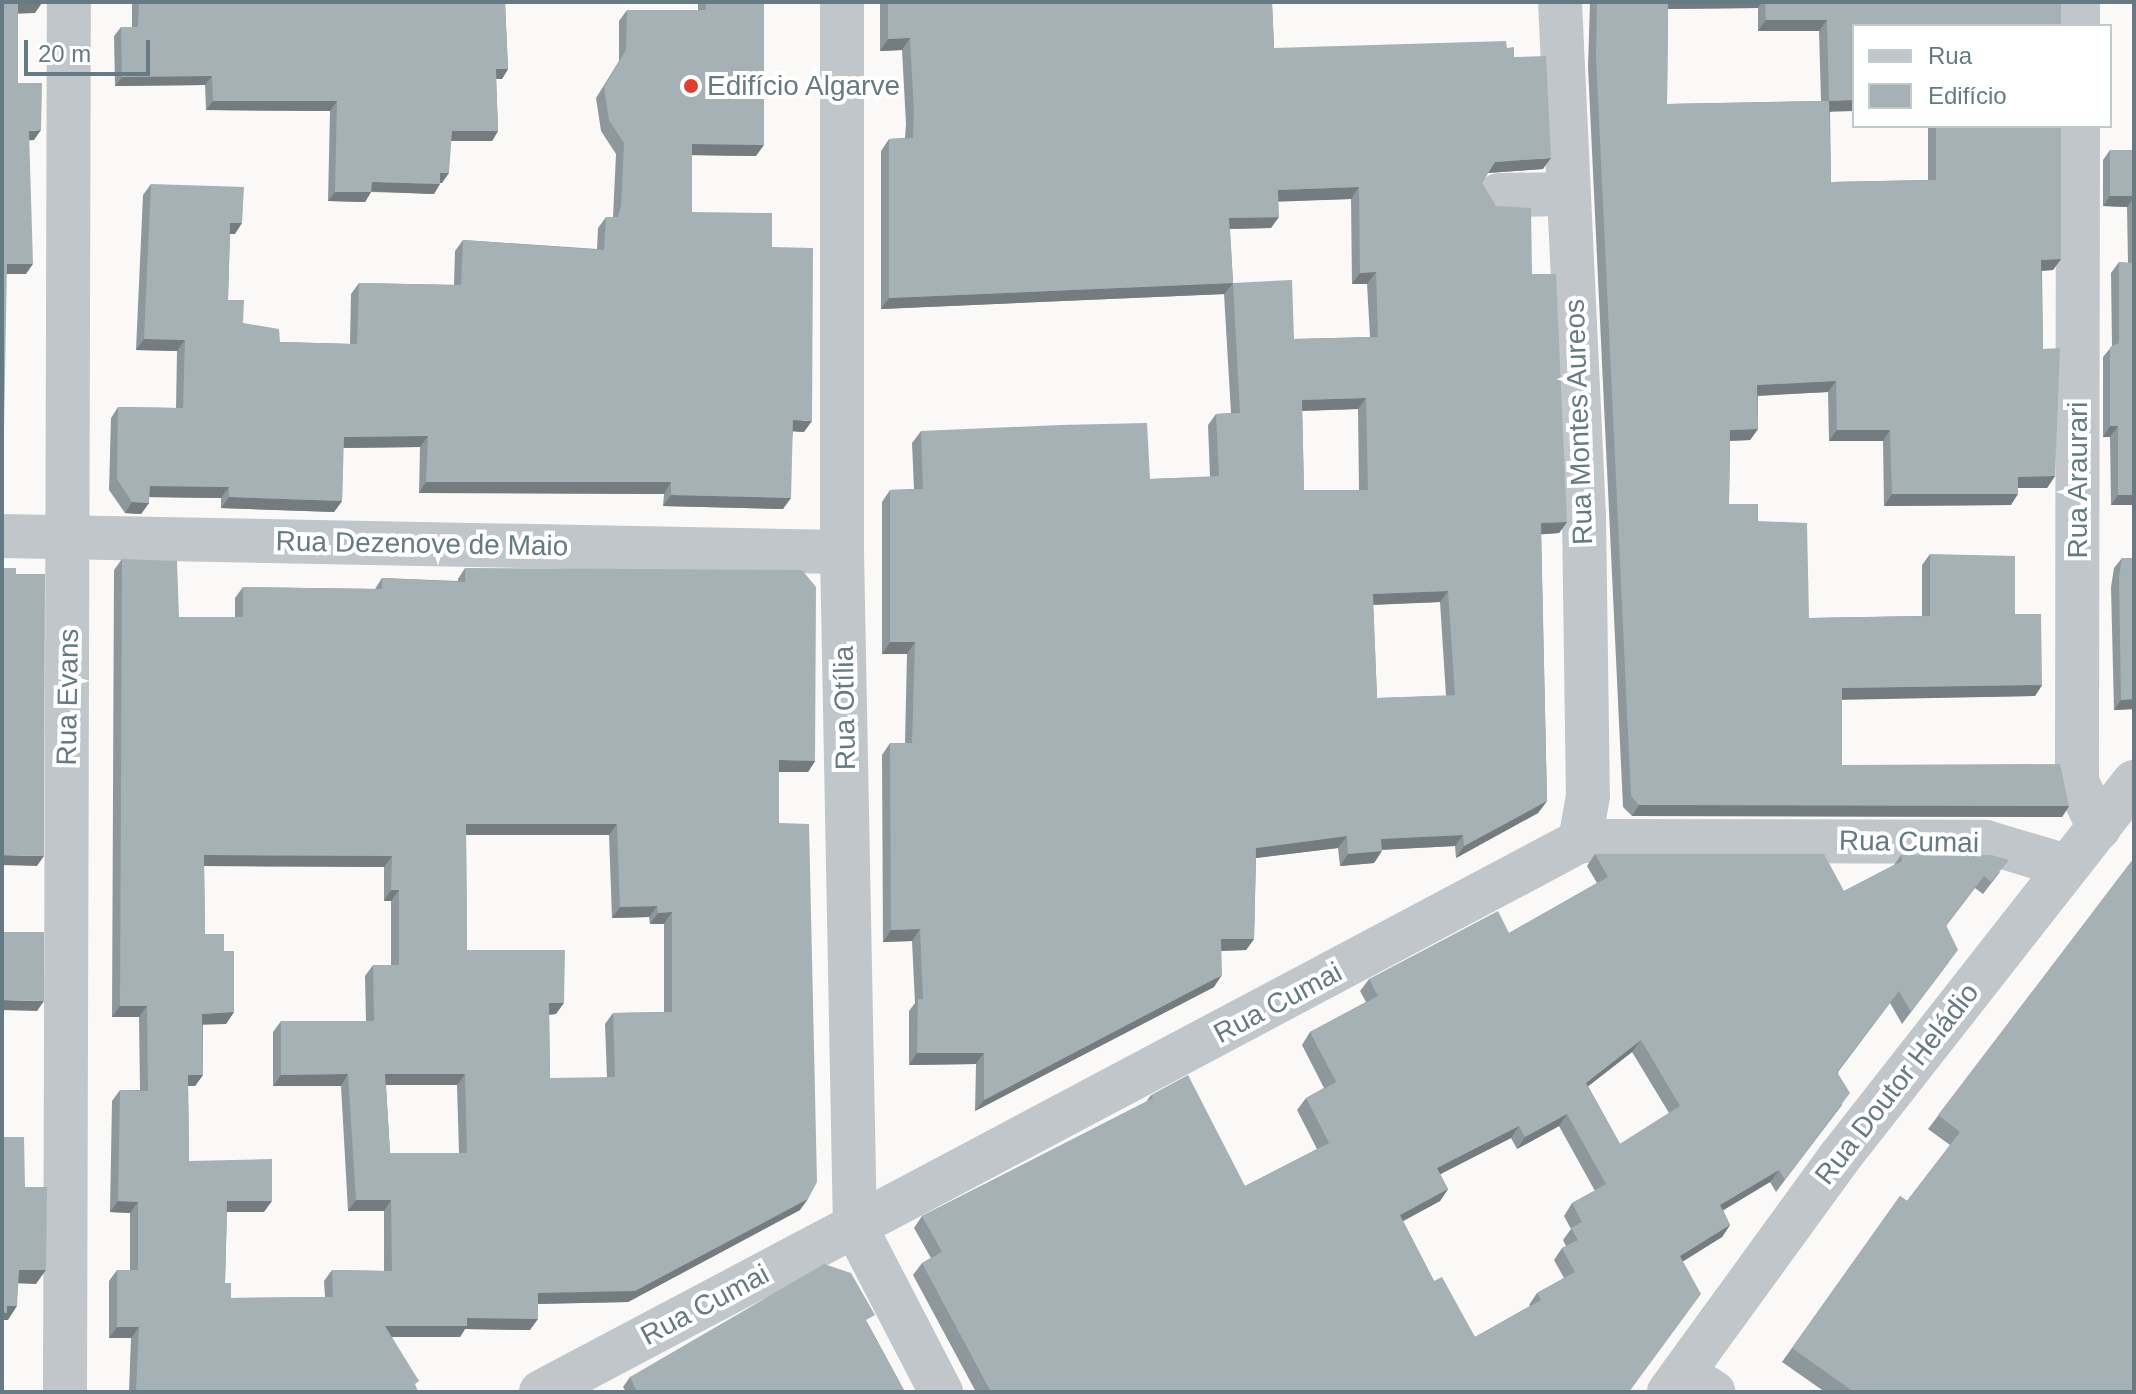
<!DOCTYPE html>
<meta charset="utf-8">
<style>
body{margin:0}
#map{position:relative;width:2136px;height:1394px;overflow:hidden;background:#faf9f7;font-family:Helvetica,sans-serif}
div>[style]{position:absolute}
.minor>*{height:44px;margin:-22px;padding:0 22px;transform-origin:22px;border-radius:22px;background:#c0c6c9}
.tertiary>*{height:44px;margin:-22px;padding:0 22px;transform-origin:22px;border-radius:22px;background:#c0c6c9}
.wall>*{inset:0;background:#8e989c}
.shaded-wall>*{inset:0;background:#747c7f}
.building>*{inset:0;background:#a5b1b5}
.dots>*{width:22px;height:22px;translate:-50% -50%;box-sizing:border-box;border:4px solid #fff;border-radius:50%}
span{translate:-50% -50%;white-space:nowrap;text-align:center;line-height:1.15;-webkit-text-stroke:8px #fff;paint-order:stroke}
.poi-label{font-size:28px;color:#657a82}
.left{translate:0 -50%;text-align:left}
.street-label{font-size:28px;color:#657a82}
.frame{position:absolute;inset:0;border:4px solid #657a82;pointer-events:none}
.legend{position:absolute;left:1852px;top:24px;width:260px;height:104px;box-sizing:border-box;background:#fff;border:2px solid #c1cacd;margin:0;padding:10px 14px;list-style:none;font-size:24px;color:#657a82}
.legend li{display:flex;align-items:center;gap:16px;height:40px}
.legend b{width:40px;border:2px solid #c1cacd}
.scale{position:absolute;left:24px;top:40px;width:126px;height:36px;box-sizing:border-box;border:4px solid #657a82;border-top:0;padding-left:10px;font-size:24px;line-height:28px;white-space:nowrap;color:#657a82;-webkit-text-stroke:6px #fff;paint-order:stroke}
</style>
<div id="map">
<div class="minor">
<i style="left:842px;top:2px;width:550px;rotate:90deg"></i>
<i style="left:842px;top:552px;width:674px;rotate:88.9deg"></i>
<i style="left:855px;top:1226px;width:821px;rotate:-27.97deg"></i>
<i style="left:1580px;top:841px;width:406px;rotate:0.1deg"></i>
<i style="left:1986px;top:842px;width:84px;rotate:16.7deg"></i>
<i style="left:1560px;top:2px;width:515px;rotate:87.33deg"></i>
<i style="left:1584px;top:516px;width:280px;rotate:89.2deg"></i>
<i style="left:1588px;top:796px;width:46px;rotate:100.1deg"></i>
<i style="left:2078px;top:2px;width:24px;rotate:90deg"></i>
<i style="left:2078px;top:126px;width:656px;rotate:90.09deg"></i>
<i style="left:2077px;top:782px;width:51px;rotate:64.4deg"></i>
<i style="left:1499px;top:195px;width:70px;rotate:-0.8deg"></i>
<i style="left:2px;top:536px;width:840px;rotate:1.09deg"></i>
<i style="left:1683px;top:1373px;width:36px;rotate:32deg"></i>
</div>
<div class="tertiary">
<i style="left:65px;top:1392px;width:1390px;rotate:-89.84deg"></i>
<i style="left:541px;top:1392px;width:355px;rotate:-27.9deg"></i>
<i style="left:855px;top:1226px;width:187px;rotate:62.6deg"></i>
<i style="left:1669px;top:1392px;width:289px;rotate:-54deg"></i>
<i style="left:1839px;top:1158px;width:478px;rotate:-51.9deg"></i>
</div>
<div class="wall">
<i style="clip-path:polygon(132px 2px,505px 2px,508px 69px,502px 79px,496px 79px,498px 131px,492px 141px,451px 141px,442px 183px,440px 183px,434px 194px,371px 192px,365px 202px,328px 201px,330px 111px,206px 110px,205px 85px,115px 86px,114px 36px,121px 27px,132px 27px)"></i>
<i style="clip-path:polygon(698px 2px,781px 2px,780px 3px,764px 3px,756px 156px,692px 155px,692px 212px,772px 247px,804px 432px,793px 431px,783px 509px,663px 506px,664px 494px,419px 493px,420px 447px,343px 448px,342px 501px,334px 512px,221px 508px,221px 498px,149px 497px,149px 503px,141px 514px,125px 513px,109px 490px,111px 418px,118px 407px,176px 408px,177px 351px,136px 350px,143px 195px,151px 184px,235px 234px,230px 234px,228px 300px,243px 323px,280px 342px,350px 344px,351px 294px,359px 283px,454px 285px,455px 251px,463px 240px,597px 249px,598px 228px,606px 217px,613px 217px,616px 154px,601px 131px,596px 98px,619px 61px,619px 21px,627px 10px,698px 10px)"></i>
<i style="clip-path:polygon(evenodd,882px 2px,1272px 2px,1274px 48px,1507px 48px,1514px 57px,1543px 169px,1488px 173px,1482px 183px,1532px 274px,1567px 522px,1559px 533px,1541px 534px,1547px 801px,1538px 813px,1456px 858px,1455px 846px,1382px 850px,1374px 863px,1340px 866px,1338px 848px,1256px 858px,1254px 939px,1246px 950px,1221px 951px,1214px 987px,975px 1111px,976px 1064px,909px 1065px,909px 1011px,915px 1003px,912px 941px,883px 942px,882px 755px,890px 743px,905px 743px,907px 654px,882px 654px,882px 502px,890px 490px,914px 489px,912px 443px,921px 431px,1150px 479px,1210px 477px,1208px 425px,1216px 414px,1231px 413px,1224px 294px,881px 309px,881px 151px,889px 139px,905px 138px,906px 124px,902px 50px,880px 51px,880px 4px,882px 2px,1351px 199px,1352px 284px,1367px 284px,1370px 337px,1294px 339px,1233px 283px,1230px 229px,1271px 228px,1278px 201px,1351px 199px,882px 2px,1358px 409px,1359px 490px,1304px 490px,1302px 411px,1358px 409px,882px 2px,1440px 602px,1446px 696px,1377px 698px,1373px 605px,1440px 602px)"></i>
<i style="clip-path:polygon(evenodd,1590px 2px,2061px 2px,1830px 112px,1831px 182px,1928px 180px,1928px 126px,2061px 126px,2061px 259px,2053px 270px,2042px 271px,2043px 349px,2055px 476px,2047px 488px,2018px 488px,2011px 505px,1884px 506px,1883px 441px,1829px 441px,1828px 392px,1758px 396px,1758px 429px,1750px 440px,1730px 441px,1729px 504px,1758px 521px,1809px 618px,1922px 616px,1922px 565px,1930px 554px,2015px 614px,2042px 685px,2035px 696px,1842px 699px,1842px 765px,2069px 806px,2062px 817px,1632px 816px,1623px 807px,1588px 67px,1590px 2px,1758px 8px,1758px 31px,1819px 31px,1821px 101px,1667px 104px,1668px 9px,1758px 8px)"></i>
<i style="clip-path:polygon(2110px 150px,2134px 150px,2134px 505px,2111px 505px,2110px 437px,2103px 437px,2103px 357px,2112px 346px,2111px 273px,2119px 262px,2128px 263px,2127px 207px,2103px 206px,2103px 160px)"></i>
<i style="clip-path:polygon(2122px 558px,2134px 709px,2114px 710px,2111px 587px,2114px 568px)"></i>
<i style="clip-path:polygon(evenodd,122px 559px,179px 617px,235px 617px,235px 598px,243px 587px,375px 589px,382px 578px,458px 581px,458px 579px,465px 568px,815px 761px,808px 772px,779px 772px,779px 823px,800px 1210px,628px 1302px,538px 1304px,530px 1330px,465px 1329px,460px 1337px,392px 1337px,418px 1392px,129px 1392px,131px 1338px,109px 1338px,109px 1281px,117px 1270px,130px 1270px,130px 1213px,110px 1212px,112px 1101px,120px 1090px,140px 1090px,139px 1017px,112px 1017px,114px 570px,122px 559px,466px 835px,609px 835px,612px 918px,649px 917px,650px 924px,664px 924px,664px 1012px,613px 1013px,605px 1024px,607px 1078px,550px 1078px,549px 1015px,556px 1014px,467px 950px,466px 835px,122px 559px,204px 866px,384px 867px,384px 901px,391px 901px,391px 965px,373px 965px,365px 976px,366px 1021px,281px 1021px,273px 1032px,273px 1086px,341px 1086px,348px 1211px,384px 1211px,384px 1271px,332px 1270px,324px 1281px,325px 1297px,231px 1298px,225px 1283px,227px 1212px,264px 1212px,189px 1161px,188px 1086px,195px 1086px,203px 1075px,203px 1024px,226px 1024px,234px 1012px,224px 951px,205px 934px,204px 866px,122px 559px,386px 1085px,457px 1085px,459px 1153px,390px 1153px,386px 1085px)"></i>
<i style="clip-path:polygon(evenodd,1595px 854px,1844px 891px,1894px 865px,1901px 855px,2000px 872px,1983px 894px,1975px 888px,1946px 926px,1949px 962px,1902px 1024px,1890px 1003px,1838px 1072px,1842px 1105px,1776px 1192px,1770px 1182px,1723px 1210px,1730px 1225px,1722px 1237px,1682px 1261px,1629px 1392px,976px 1392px,913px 1275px,922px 1263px,931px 1258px,914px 1228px,922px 1216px,1146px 1102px,1151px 1095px,1245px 1186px,1317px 1149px,1297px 1110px,1306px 1098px,1324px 1088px,1302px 1045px,1310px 1032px,1366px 1002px,1360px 991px,1369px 979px,1509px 933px,1597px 883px,1587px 866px,1595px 854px,1632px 1052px,1669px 1113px,1620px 1144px,1588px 1086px,1632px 1052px,1595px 854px,1559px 1126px,1595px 1191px,1572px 1203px,1564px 1216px,1571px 1229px,1563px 1240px,1566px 1246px,1562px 1248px,1554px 1260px,1564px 1278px,1537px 1293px,1529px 1305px,1530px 1306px,1475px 1337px,1434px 1281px,1403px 1221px,1440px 1201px,1448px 1189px,1440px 1174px,1511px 1138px,1517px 1149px,1559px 1126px)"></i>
<i style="clip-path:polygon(2134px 858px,2134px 1392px,1825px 1392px,1782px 1362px,1900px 1196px,1907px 1201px,1950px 1145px,1928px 1129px)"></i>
<i style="clip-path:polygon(868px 1324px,905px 1392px,626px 1392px,623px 1387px,630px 1377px)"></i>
</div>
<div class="shaded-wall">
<i style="clip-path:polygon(757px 2px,781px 2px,780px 3px,756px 3px)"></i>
<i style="clip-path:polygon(1665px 2px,1762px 2px,1758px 8px,1660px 9px)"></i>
<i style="clip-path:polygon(42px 3px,35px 13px,11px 14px,18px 4px)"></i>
<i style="clip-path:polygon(1766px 20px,1827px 20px,1819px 31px,1758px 31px)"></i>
<i style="clip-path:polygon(910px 38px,902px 50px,880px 51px,888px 39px)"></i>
<i style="clip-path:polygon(496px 69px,508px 69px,502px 79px,489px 79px)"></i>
<i style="clip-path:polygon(212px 76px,205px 85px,115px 86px,122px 77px)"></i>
<i style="clip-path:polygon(1854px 100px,1854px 111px,1822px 112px,1829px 101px)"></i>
<i style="clip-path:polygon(213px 101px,337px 101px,330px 111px,206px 110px)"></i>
<i style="clip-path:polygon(41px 130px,34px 140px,22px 141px,29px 131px)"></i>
<i style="clip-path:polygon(452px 131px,498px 131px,492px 141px,445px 141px)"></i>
<i style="clip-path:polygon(692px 144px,764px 145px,756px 156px,684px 155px)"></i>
<i style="clip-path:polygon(1551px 158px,1543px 169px,1487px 173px,1495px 162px)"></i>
<i style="clip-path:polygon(440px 173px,449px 173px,442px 183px,434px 183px)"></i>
<i style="clip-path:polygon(372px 182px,440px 184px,434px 194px,365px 191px)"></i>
<i style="clip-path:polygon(1359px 187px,1351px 199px,1270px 202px,1278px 190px)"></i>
<i style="clip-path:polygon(335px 192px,371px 192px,365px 202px,328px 201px)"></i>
<i style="clip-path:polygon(2110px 196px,2134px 196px,2134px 197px,2127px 207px,2103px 206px)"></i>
<i style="clip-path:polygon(1279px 217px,1271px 228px,1221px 229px,1229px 218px)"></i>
<i style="clip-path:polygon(230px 223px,242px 223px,235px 234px,222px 234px)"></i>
<i style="clip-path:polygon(2061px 259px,2053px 270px,2034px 271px,2041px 260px)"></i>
<i style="clip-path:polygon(7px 264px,33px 264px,26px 274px,2px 274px)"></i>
<i style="clip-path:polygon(1376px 272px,1367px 284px,1352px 284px,1360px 273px)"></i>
<i style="clip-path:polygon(1233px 283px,1224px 294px,881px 309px,889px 298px)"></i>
<i style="clip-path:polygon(144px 339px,185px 340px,177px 351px,136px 350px)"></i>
<i style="clip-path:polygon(1836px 381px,1828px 392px,1750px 396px,1757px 385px)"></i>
<i style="clip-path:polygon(1366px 398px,1358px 409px,1294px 411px,1302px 400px)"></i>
<i style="clip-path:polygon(793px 420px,812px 421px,804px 432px,785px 431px)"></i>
<i style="clip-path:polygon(2110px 426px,2118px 426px,2110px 437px,2103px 437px)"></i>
<i style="clip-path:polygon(1758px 429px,1750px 440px,1722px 441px,1730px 430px)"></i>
<i style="clip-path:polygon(1837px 430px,1890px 430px,1883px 441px,1829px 441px)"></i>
<i style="clip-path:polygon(428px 436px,420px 447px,336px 448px,344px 437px)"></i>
<i style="clip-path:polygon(2055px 476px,2047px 488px,2010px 488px,2018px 477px)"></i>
<i style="clip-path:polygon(426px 482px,671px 482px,664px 494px,419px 493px)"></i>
<i style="clip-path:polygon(150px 486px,229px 487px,221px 498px,142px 497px)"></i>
<i style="clip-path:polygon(1892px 494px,2018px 494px,2011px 505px,1884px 506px)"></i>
<i style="clip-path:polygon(671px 495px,791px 498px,783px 509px,663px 506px)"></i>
<i style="clip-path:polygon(2118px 495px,2134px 495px,2134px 505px,2111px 505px)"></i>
<i style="clip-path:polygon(229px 497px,342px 501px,334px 512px,221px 508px)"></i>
<i style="clip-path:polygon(132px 502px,149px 503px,141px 514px,125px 513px)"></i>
<i style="clip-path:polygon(1567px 522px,1559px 533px,1533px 535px,1541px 523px)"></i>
<i style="clip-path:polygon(1448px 591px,1440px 602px,1365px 605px,1373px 594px)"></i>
<i style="clip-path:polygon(890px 642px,915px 642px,907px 654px,882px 654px)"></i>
<i style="clip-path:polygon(2042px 685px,2035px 696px,1834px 700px,1842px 688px)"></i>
<i style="clip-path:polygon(2134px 699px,2134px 709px,2114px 710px,2121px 700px)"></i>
<i style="clip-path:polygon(779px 760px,815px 761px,808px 772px,771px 772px)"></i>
<i style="clip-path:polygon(1547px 801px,1538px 813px,1456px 858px,1464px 846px)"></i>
<i style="clip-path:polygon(1639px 805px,2069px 806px,2062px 817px,1632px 816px)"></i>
<i style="clip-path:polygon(466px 824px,617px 824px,609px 835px,458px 835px)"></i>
<i style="clip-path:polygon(1463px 835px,1455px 846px,1373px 850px,1381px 839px)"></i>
<i style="clip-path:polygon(1347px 836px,1338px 848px,1248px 859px,1256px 848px)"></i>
<i style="clip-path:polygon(1382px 851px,1374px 863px,1340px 866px,1348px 854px)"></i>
<i style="clip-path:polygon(2px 855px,44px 856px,37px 866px,2px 865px)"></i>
<i style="clip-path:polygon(204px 855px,392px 856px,384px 867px,196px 866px)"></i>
<i style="clip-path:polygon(391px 890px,399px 890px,391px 901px,384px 901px)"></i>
<i style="clip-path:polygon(657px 906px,649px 917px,612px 918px,620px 907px)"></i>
<i style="clip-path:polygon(672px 912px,664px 924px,650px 924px,658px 913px)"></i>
<i style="clip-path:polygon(920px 929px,912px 941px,883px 942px,891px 930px)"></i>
<i style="clip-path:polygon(1221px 939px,1254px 939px,1246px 950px,1213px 951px)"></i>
<i style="clip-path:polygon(1222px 975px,1214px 987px,975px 1111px,984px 1100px)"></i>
<i style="clip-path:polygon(2px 1000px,44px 1001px,37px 1011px,2px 1010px)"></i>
<i style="clip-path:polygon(549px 1003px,564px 1003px,556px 1014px,541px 1015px)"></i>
<i style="clip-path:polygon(120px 1006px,147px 1006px,139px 1017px,112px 1017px)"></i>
<i style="clip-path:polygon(234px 1012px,226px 1024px,195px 1025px,202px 1014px)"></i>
<i style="clip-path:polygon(1641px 1040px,1632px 1052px,1577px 1095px,1586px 1083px)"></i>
<i style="clip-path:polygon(917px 1053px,984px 1053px,976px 1064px,909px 1065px)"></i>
<i style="clip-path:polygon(348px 1074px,341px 1086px,273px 1086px,281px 1075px)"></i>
<i style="clip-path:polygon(385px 1074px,465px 1074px,457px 1085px,378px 1085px)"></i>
<i style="clip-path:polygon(188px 1075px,203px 1075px,195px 1086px,180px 1086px)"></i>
<i style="clip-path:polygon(1567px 1114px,1559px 1126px,1517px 1149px,1525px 1137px)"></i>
<i style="clip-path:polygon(1519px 1126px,1511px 1138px,1429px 1180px,1437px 1168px)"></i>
<i style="clip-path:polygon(1779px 1170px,1770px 1182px,1712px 1217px,1720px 1205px)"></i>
<i style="clip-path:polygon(1448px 1189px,1440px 1201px,1392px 1227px,1400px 1215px)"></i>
<i style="clip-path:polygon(808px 1199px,800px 1210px,628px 1302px,530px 1304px,538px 1293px)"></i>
<i style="clip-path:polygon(356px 1200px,391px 1200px,384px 1211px,348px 1211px)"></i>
<i style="clip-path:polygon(118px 1201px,138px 1202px,130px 1213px,110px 1212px)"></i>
<i style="clip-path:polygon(227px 1201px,272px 1201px,264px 1212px,219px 1212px)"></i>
<i style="clip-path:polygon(1730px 1225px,1722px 1237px,1671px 1269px,1680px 1256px)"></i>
<i style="clip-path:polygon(19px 1270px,46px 1270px,36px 1284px,9px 1283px)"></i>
<i style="clip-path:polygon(7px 1306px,17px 1306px,8px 1320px,2px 1320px,2px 1312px)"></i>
<i style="clip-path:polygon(467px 1318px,538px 1319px,530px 1330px,465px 1329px,460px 1337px,377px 1337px,385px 1326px)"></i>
<i style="clip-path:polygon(117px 1327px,139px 1327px,131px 1338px,109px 1338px)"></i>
</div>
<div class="building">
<i style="clip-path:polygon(2px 2px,42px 2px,42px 3px,18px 4px,18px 83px,42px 83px,41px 130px,29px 131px,33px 264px,7px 264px,3px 485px,2px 485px)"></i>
<i style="clip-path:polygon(139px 2px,505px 2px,508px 69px,496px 69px,498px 131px,452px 131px,449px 173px,440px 173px,440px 184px,372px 182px,371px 192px,335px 192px,337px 101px,213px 101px,212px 76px,122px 77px,121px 27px,138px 27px)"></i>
<i style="clip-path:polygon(706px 2px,764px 2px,764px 145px,692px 144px,692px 212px,772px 213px,772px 247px,813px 248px,812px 421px,793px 420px,791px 498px,671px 495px,671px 482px,426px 482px,428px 436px,344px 437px,342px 501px,229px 497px,229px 487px,150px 486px,149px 503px,132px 502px,117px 479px,118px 407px,183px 408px,185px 340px,144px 339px,151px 184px,244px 187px,242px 223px,230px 223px,228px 300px,244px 300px,243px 323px,279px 329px,280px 342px,357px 344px,359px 283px,461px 285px,463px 240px,604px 250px,606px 217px,618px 217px,621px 206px,624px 143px,609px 120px,604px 87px,626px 50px,627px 10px,706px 10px)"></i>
<i style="clip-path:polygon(evenodd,888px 2px,1272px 2px,1274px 48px,1506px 41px,1507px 48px,1514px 47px,1514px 57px,1546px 56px,1551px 158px,1495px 162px,1482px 183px,1496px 206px,1531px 208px,1532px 274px,1556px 274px,1567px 522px,1541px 523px,1547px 801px,1464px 846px,1463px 835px,1381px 839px,1382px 851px,1348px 854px,1347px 836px,1256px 848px,1254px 939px,1221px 939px,1222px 975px,984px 1100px,984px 1053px,917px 1053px,918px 999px,923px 999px,920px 929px,891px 930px,890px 743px,912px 743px,915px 642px,890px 642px,890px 490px,923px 489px,921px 431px,1060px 425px,1147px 423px,1150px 479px,1219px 476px,1216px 414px,1240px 413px,1233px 283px,889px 298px,889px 139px,913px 138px,914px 112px,910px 38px,888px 39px,888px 2px,1359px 187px,1360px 273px,1376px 272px,1378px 337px,1294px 339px,1292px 280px,1233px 283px,1229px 218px,1279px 217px,1278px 190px,1359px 187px,888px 2px,1366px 398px,1368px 490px,1304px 490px,1302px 400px,1366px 398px,888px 2px,1448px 591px,1455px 695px,1377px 698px,1373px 594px,1448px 591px)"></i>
<i style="clip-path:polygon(1597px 2px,1668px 2px,1667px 104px,1829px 101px,1827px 20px,1766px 20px,1765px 2px,2061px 2px,2061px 26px,1854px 26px,1854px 100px,1829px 101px,1831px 182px,1936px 180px,1936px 126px,2061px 126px,2061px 259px,2041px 260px,2043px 349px,2060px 348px,2055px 476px,2018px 477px,2018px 494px,1892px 494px,1890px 430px,1837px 430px,1836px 381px,1757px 385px,1758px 429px,1730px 430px,1729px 504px,1758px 504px,1758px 521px,1807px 523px,1809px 618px,1930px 616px,1930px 554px,2015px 556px,2015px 614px,2041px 614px,2042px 685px,1842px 688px,1842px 765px,2060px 764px,2069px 806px,1639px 805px,1631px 796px,1596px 56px)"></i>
<i style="clip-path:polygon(2110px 150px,2134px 150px,2134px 196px,2110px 196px)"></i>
<i style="clip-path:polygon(2119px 262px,2134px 263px,2134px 495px,2118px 495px,2118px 426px,2110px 426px,2110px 347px,2119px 343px)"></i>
<i style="clip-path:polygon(2122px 558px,2134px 558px,2134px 699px,2121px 700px,2119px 577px)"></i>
<i style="clip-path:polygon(evenodd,122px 559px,177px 561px,179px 617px,243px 617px,243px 587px,382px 589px,382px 578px,465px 582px,465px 568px,802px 570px,816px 587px,815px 761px,779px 760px,779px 823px,809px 824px,817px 1182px,808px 1199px,635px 1291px,538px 1293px,538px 1319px,467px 1318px,467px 1326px,385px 1326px,419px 1381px,415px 1384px,418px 1392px,136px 1392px,139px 1327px,117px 1327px,117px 1270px,138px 1270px,138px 1202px,118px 1201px,120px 1090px,148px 1091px,147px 1006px,120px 1006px,122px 559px,466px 824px,617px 824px,620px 907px,657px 906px,658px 913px,672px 912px,672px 1012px,613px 1013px,615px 1077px,550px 1078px,549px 1003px,564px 1003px,565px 950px,467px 950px,466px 824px,122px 559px,204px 855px,392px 856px,391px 890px,399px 890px,399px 965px,373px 965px,374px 1021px,281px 1021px,281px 1075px,348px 1074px,356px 1200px,391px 1200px,392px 1271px,332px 1270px,333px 1297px,231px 1298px,231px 1283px,225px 1283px,227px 1201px,272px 1201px,272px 1159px,189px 1161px,188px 1075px,203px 1075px,202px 1014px,234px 1012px,234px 951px,224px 951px,224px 934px,205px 934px,204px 855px,122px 559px,385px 1074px,465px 1074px,467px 1153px,390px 1153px,385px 1074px)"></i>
<i style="clip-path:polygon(2px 568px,16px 568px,16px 574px,45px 574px,44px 856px,2px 855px)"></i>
<i style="clip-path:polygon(evenodd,1595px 854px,1824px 854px,1844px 891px,1902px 861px,1901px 855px,1991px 855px,2009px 860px,1991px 882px,1984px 876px,1946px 925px,1958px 950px,1911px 1012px,1899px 991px,1837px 1072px,1850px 1093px,1785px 1180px,1779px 1170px,1720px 1205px,1730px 1225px,1680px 1256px,1701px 1294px,1629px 1392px,991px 1392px,922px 1263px,942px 1252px,922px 1216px,1153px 1098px,1151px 1095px,1188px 1075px,1245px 1186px,1329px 1143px,1306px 1098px,1336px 1082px,1310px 1032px,1378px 996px,1369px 979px,1498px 911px,1509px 933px,1608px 877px,1595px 854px,1641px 1040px,1680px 1106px,1620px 1144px,1586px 1083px,1641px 1040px,1595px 854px,1567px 1114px,1606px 1184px,1572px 1203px,1582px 1222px,1571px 1228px,1578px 1240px,1562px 1248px,1575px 1272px,1537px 1293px,1541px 1300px,1475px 1337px,1442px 1277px,1434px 1281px,1400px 1215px,1448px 1189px,1437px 1168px,1519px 1126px,1525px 1137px,1567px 1114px)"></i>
<i style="clip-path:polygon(2134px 858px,2134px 1392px,1854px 1392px,1792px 1348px,1900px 1196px,1907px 1201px,1960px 1132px,1938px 1115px)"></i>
<i style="clip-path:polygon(2px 932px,44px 932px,44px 1001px,2px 1000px)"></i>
<i style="clip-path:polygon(2px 1137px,24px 1137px,25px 1187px,47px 1187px,46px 1270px,19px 1270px,17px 1306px,7px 1306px,7px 1313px,2px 1312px)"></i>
<i style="clip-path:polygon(824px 1264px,851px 1273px,875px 1315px,866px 1320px,905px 1392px,637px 1392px,630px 1377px)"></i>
</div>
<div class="dots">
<i style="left:691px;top:86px;background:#df4032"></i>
</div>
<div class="poi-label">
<span class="left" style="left:707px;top:86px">Edifício Algarve</span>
</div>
<div class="street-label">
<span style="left:1579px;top:422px;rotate:-92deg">Rua Montes Aureos</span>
<span style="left:2078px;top:480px;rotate:-90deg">Rua Araurari</span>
<span style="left:422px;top:544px;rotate:1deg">Rua Dezenove de Maio</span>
<span style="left:68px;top:697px;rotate:-89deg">Rua Evans</span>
<span style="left:845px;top:708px;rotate:-91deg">Rua Otília</span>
<span style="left:1909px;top:842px;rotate:1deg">Rua Cumai</span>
<span style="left:1278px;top:1003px;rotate:-28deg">Rua Cumai</span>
<span style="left:1897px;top:1084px;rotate:-52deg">Rua Doutor Heládio</span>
<span style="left:705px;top:1305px;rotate:-28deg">Rua Cumai</span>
</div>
<div class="frame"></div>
<ul class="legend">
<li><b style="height:10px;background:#c0c6c9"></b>Rua</li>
<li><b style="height:22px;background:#a5b1b5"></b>Edifício</li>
</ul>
<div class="scale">20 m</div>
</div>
